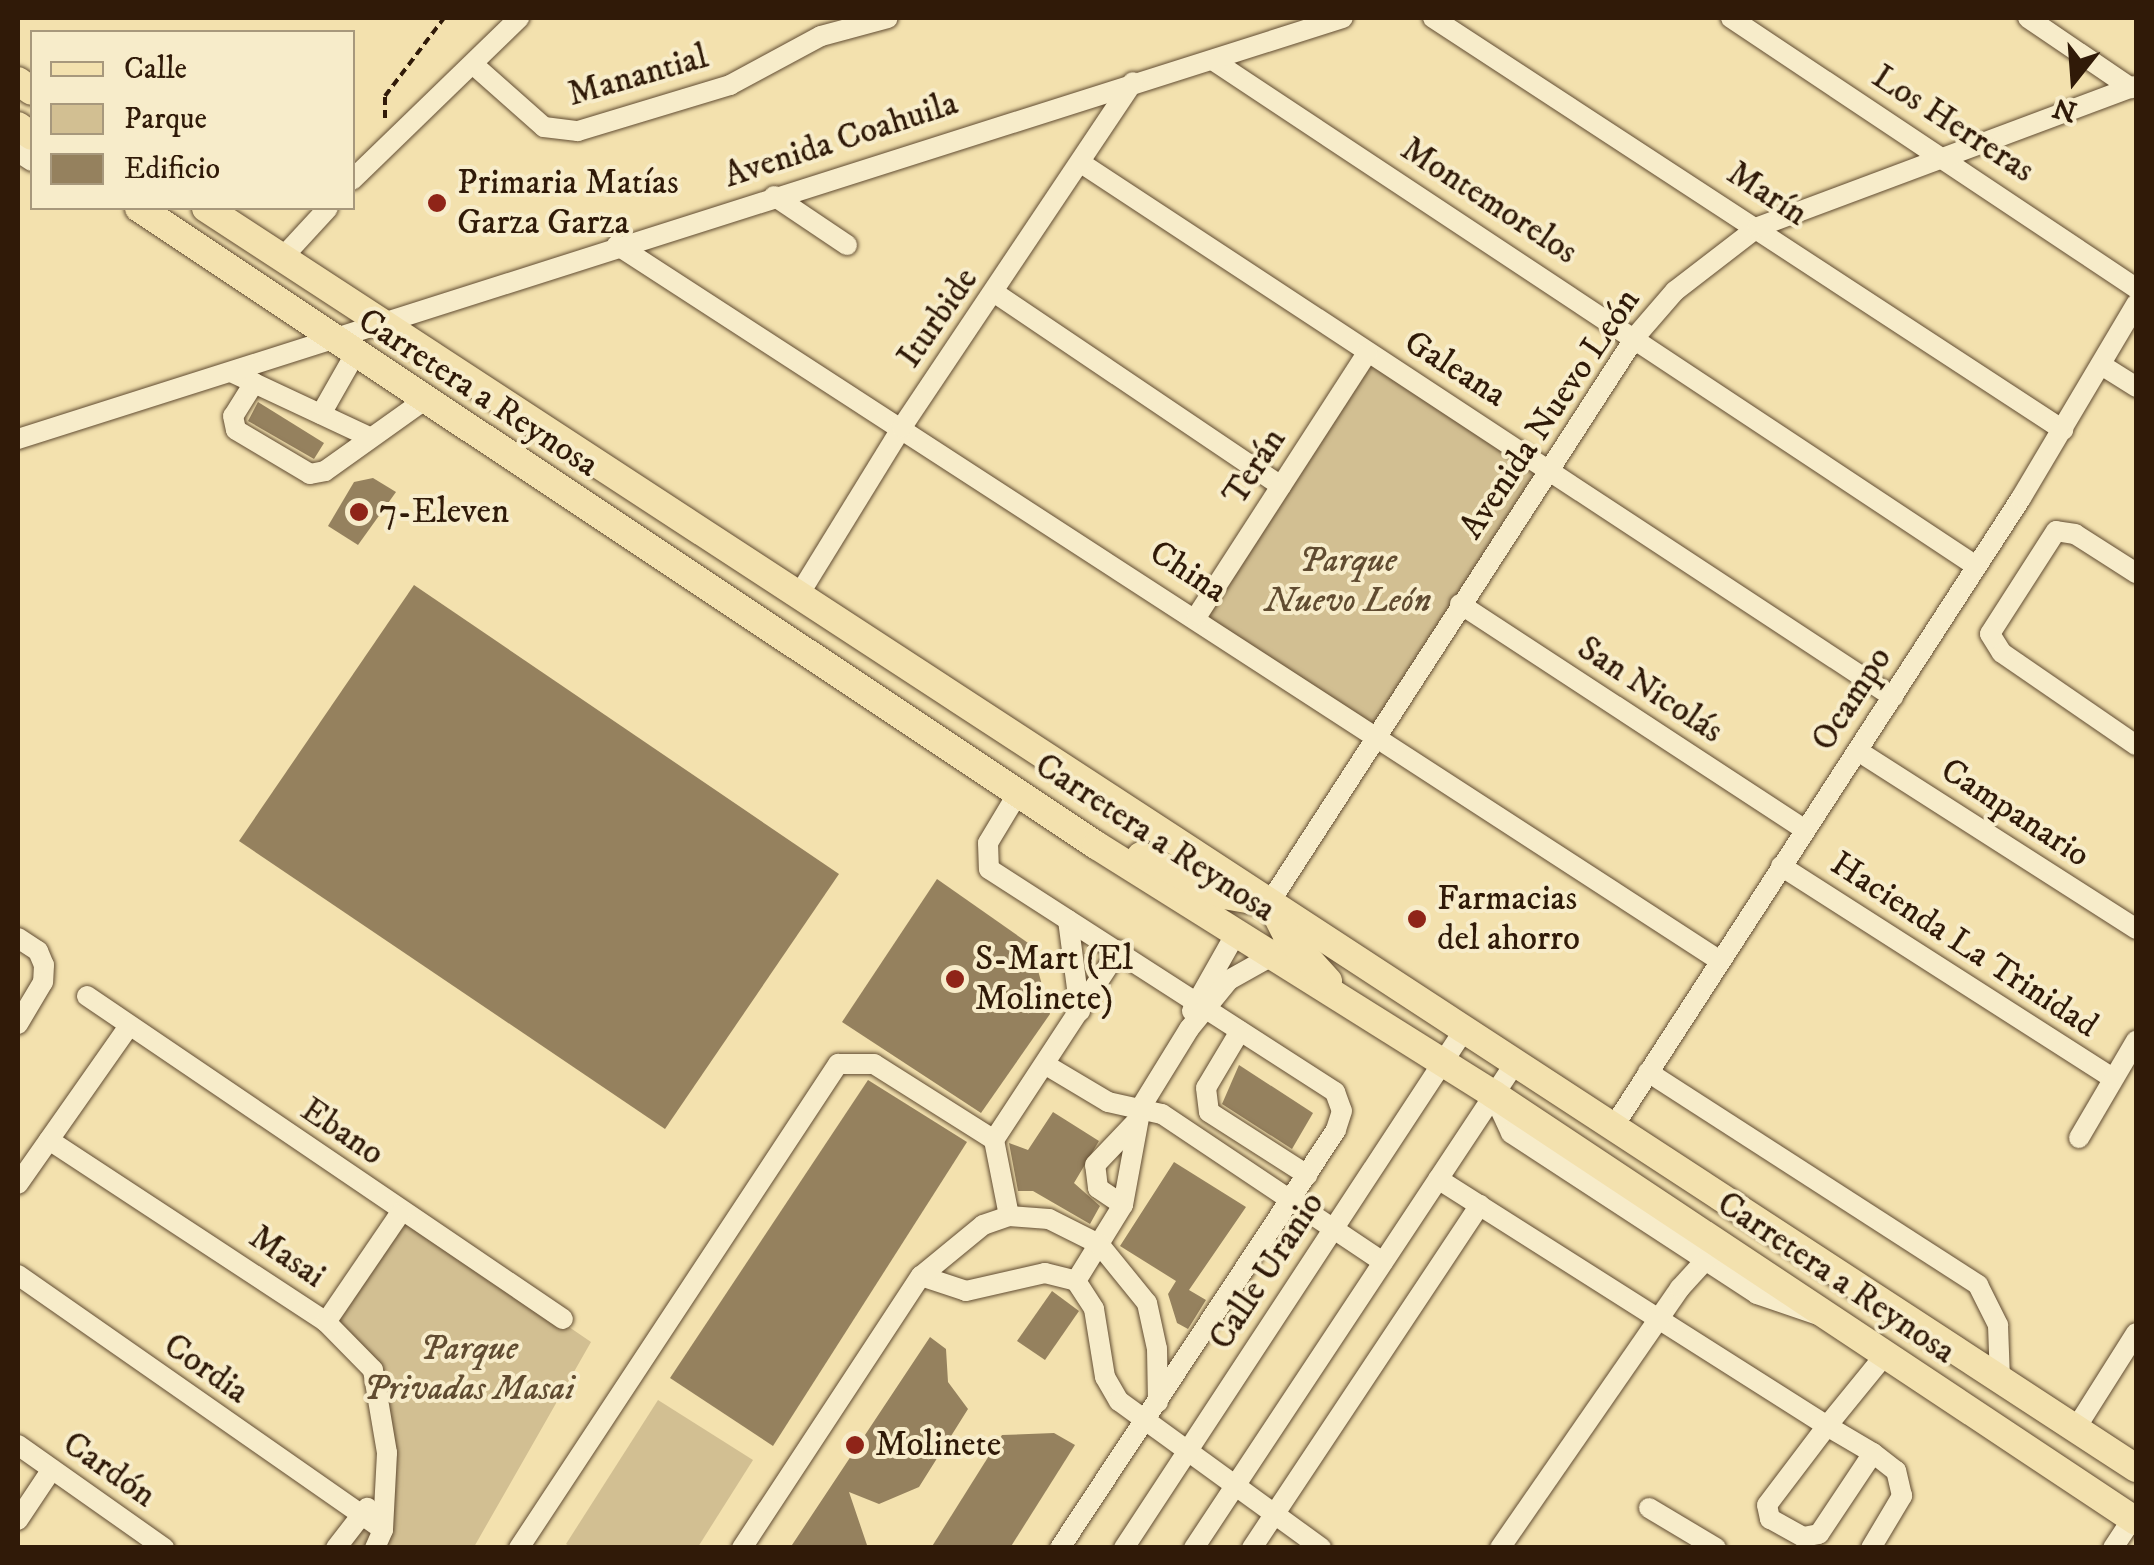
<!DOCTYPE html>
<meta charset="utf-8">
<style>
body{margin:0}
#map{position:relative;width:2154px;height:1565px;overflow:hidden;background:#f3e1ae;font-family:"IM FELL DW Pica",serif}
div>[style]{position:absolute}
.green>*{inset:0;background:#d2bf92}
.building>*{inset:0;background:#95815e}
.path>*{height:4px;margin-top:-2px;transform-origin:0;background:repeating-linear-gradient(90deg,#301a08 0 8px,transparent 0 13px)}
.roads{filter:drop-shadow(0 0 2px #614c32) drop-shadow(0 0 2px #614c32)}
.minor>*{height:20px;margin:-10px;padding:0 10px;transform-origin:10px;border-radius:10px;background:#f7ecca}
.major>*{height:28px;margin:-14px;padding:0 14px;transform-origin:14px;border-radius:14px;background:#f3e1ae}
.dots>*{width:28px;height:28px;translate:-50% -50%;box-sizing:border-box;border:5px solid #f7ecca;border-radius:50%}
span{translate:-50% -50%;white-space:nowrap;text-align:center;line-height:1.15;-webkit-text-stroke:8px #f7ecca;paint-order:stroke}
.street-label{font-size:35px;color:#301a08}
.poi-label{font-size:35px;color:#301a08}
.left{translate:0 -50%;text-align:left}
.park-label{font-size:35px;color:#614c31;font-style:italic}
.frame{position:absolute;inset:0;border:20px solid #301a08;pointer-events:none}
.legend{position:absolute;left:30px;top:30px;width:325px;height:180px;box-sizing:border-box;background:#f7ecca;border:2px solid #a7987c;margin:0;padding:12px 18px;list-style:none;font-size:30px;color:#301a08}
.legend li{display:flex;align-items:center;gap:20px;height:50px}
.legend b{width:50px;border:2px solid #a7987c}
.north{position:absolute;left:2024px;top:30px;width:100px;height:100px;-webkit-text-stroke:8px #f7ecca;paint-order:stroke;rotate:197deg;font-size:28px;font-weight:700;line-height:40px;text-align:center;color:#301a08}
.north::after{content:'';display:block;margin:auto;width:35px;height:45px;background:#301a08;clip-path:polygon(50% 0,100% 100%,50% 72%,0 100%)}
</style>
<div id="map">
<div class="green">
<i style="clip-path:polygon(1367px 353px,1550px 466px,1377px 736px,1197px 616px)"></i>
<i style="clip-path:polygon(401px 1212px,591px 1342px,474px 1547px,337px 1547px,357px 1515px,384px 1494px,373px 1370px,326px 1322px)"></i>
<i style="clip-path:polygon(658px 1400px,753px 1460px,698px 1547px,571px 1547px,566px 1544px)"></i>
</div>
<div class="building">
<i style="clip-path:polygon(258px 402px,324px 443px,314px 459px,248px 421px)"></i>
<i style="clip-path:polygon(373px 478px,396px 492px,358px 545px,328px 526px,354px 482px)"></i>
<i style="clip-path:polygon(414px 585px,839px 874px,665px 1129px,239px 841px)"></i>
<i style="clip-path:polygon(937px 879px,1031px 945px,1050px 1014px,981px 1113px,842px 1022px)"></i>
<i style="clip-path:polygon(1239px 1065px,1313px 1113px,1292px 1149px,1222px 1104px)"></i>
<i style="clip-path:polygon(868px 1080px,967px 1142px,773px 1446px,670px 1378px)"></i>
<i style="clip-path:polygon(1053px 1112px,1099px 1141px,1074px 1183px,1100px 1206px,1090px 1224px,1033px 1191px,1018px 1191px,1009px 1143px,1028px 1150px)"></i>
<i style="clip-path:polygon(1174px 1162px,1246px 1207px,1189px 1290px,1206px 1300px,1188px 1329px,1177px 1323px,1168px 1294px,1176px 1281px,1120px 1246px)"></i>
<i style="clip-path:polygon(1052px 1291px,1079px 1311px,1045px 1360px,1017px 1341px)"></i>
<i style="clip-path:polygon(930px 1337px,946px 1349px,948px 1382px,968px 1409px,919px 1487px,879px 1504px,849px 1492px,868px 1548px,790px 1548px)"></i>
<i style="clip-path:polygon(1054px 1433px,1075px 1445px,1010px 1548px,931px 1548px,1002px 1435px)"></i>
</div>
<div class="path">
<i style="left:385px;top:118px;width:22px;rotate:-90deg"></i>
<i style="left:385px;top:96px;width:98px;rotate:-52.9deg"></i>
</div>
<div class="roads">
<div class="minor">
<i style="left:1433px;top:18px;width:753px;rotate:33.18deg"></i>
<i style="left:1731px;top:18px;width:487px;rotate:33.7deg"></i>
<i style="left:2028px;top:18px;width:125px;rotate:34.2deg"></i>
<i style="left:1214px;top:61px;width:914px;rotate:33.53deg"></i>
<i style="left:475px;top:66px;width:92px;rotate:41.5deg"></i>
<i style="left:544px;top:127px;width:34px;rotate:7deg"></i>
<i style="left:578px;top:131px;width:159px;rotate:-16.8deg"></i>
<i style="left:730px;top:85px;width:103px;rotate:-28.3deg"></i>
<i style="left:821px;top:36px;width:69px;rotate:-15deg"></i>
<i style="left:18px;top:152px;width:17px;rotate:33deg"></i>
<i style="left:1081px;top:163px;width:972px;rotate:33.33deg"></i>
<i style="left:352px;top:180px;width:233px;rotate:-44.1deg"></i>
<i style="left:774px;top:196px;width:88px;rotate:33.9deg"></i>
<i style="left:617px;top:245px;width:1314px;rotate:32.98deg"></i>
<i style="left:281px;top:259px;width:69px;rotate:-47.3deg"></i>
<i style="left:995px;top:293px;width:345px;rotate:34deg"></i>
<i style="left:2103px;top:366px;width:39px;rotate:32deg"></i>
<i style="left:233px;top:373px;width:23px;rotate:25deg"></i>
<i style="left:254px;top:383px;width:39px;rotate:122deg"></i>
<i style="left:233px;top:416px;width:14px;rotate:78deg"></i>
<i style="left:236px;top:430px;width:86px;rotate:30.7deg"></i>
<i style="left:310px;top:474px;width:15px;rotate:-11deg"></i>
<i style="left:325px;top:471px;width:120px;rotate:-35.5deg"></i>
<i style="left:254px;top:383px;width:125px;rotate:25.1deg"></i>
<i style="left:321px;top:414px;width:67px;rotate:-60.4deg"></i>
<i style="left:18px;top:439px;width:1390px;rotate:-17.63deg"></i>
<i style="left:2136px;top:573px;width:72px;rotate:-147.4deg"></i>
<i style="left:2075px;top:534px;width:19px;rotate:-171deg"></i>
<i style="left:2056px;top:531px;width:122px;rotate:122.7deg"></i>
<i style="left:1990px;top:634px;width:22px;rotate:58deg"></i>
<i style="left:2002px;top:653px;width:163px;rotate:34.5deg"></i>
<i style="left:800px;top:593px;width:195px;rotate:-58.4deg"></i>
<i style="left:902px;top:427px;width:415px;rotate:-56.2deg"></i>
<i style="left:1460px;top:604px;width:412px;rotate:33.2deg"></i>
<i style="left:1197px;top:616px;width:313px;rotate:-57.1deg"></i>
<i style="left:1858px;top:751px;width:330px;rotate:32.6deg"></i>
<i style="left:1018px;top:793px;width:58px;rotate:121deg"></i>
<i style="left:988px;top:843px;width:26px;rotate:88deg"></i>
<i style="left:989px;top:869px;width:412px;rotate:32.8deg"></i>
<i style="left:1335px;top:1092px;width:20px;rotate:70deg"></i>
<i style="left:1342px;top:1111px;width:20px;rotate:108deg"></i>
<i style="left:1336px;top:1130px;width:501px;rotate:123.44deg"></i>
<i style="left:1781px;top:866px;width:393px;rotate:32.6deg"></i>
<i style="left:1270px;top:902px;width:674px;rotate:-57.11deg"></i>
<i style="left:1636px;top:336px;width:60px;rotate:-49.1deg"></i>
<i style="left:1675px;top:291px;width:105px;rotate:-37.6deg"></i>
<i style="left:1758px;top:227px;width:403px;rotate:-20.5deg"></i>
<i style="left:1068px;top:920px;width:92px;rotate:82.5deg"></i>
<i style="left:18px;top:938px;width:24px;rotate:33deg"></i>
<i style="left:38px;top:951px;width:15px;rotate:67deg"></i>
<i style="left:44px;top:965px;width:17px;rotate:93deg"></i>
<i style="left:43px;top:982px;width:49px;rotate:120.8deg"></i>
<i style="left:87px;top:996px;width:575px;rotate:34.16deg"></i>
<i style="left:1192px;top:1011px;width:87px;rotate:-60.5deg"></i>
<i style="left:1240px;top:1031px;width:66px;rotate:120.8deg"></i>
<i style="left:1206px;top:1088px;width:24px;rotate:83deg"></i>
<i style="left:1209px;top:1112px;width:117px;rotate:32.7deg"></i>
<i style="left:1046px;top:1065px;width:72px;rotate:30.8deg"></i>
<i style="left:1108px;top:1102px;width:55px;rotate:12.5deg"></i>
<i style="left:1162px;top:1114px;width:266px;rotate:33.8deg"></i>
<i style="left:1648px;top:1072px;width:393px;rotate:32.8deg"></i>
<i style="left:1978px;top:1285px;width:45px;rotate:63.4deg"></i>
<i style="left:1998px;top:1325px;width:54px;rotate:87.9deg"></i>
<i style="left:1493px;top:1094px;width:43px;rotate:65.2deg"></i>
<i style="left:1511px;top:1133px;width:294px;rotate:33.2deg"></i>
<i style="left:1757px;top:1294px;width:65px;rotate:19deg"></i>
<i style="left:1614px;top:1126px;width:748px;rotate:-57.05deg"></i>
<i style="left:2021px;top:498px;width:226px;rotate:-59.3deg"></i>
<i style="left:2079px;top:1138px;width:113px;rotate:-59.6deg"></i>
<i style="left:49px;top:1140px;width:331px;rotate:33.3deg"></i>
<i style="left:326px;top:1322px;width:67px;rotate:45.6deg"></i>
<i style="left:373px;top:1370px;width:84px;rotate:80.4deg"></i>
<i style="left:387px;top:1453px;width:77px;rotate:93deg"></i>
<i style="left:383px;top:1530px;width:20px;rotate:114deg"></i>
<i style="left:994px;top:1140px;width:227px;rotate:-56.7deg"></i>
<i style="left:1438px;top:1179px;width:461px;rotate:32.4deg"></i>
<i style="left:1827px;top:1426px;width:53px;rotate:30.4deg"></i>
<i style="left:1873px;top:1453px;width:97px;rotate:123.7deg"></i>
<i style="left:1819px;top:1534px;width:16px;rotate:169deg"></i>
<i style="left:1803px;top:1537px;width:38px;rotate:-151deg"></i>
<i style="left:1770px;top:1519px;width:14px;rotate:-102deg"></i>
<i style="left:1767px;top:1505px;width:99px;rotate:-52.8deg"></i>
<i style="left:1827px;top:1426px;width:90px;rotate:-50.8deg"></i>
<i style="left:18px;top:1184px;width:193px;rotate:-54.9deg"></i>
<i style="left:1123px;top:1205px;width:30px;rotate:-146deg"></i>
<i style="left:1098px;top:1188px;width:23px;rotate:-97deg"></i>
<i style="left:1095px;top:1165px;width:58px;rotate:-46.4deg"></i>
<i style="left:18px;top:1275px;width:445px;rotate:34.9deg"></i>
<i style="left:921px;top:1276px;width:47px;rotate:18.4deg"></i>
<i style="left:966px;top:1291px;width:81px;rotate:-12.8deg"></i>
<i style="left:1045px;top:1273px;width:32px;rotate:14deg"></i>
<i style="left:1076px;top:1281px;width:33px;rotate:57deg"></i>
<i style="left:1094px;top:1309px;width:69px;rotate:80.8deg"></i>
<i style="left:1105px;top:1377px;width:28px;rotate:60deg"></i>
<i style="left:1119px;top:1401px;width:250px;rotate:36deg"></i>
<i style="left:1076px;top:1281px;width:89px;rotate:-58.3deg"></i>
<i style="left:1123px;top:1205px;width:100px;rotate:-79.6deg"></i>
<i style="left:1141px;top:1107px;width:92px;rotate:-58.4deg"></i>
<i style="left:1189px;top:1029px;width:63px;rotate:-50.8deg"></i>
<i style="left:1229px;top:980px;width:47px;rotate:-29.3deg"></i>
<i style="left:326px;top:1322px;width:133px;rotate:-55.7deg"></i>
<i style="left:2076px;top:1428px;width:112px;rotate:-57.7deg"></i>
<i style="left:18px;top:1445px;width:179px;rotate:35.2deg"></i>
<i style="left:1649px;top:1508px;width:78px;rotate:30.8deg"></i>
<i style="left:18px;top:1520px;width:61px;rotate:-56.3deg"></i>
<i style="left:336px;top:1548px;width:51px;rotate:-52.2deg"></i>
<i style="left:519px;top:1548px;width:580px;rotate:-56.61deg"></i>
<i style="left:838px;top:1064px;width:36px"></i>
<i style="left:874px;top:1064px;width:142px;rotate:32.3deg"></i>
<i style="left:994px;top:1140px;width:77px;rotate:78.8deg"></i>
<i style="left:742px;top:1548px;width:326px;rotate:-56.7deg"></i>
<i style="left:921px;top:1276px;width:80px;rotate:-39.4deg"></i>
<i style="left:983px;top:1225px;width:28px;rotate:-19deg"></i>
<i style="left:1009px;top:1216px;width:40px;rotate:4.3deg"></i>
<i style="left:1049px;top:1219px;width:56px;rotate:26.6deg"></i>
<i style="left:1099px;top:1244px;width:76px;rotate:50.9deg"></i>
<i style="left:1147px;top:1303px;width:47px;rotate:77.7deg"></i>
<i style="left:1157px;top:1349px;width:53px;rotate:88.9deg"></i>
<i style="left:1124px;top:1548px;width:620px;rotate:-56.72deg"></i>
<i style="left:1194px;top:1548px;width:582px;rotate:-56.5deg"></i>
<i style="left:1252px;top:1548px;width:412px;rotate:-56.4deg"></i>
<i style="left:1500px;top:1548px;width:316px;rotate:-55.3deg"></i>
<i style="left:1680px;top:1288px;width:47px;rotate:-47.6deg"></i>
<i style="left:1871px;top:1548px;width:61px;rotate:-59.2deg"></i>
<i style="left:1902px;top:1496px;width:26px;rotate:-103deg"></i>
<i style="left:1896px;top:1471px;width:29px;rotate:-142deg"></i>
<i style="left:2113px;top:1548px;width:42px;rotate:-56.7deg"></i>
</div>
<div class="major">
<i style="left:18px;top:81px;width:17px;rotate:36deg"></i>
<i style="left:18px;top:126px;width:17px;rotate:36deg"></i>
<i style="left:139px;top:208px;width:1150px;rotate:33.65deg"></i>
<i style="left:1096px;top:845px;width:469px;rotate:32.1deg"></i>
<i style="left:1493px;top:1094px;width:772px;rotate:33.59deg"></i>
<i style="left:206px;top:208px;width:2305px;rotate:33.14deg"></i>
<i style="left:1141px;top:856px;width:92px;rotate:25.2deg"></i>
<i style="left:1224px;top:895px;width:36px;rotate:10deg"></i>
<i style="left:1271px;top:904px;width:36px;rotate:63deg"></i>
<i style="left:1287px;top:936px;width:61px;rotate:47.7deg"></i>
</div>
</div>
<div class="dots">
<i style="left:437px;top:203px;background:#8f2418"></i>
<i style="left:359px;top:512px;background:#8f2418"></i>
<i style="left:1417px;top:919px;background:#8f2418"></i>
<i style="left:955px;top:979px;background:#8f2418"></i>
<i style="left:855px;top:1445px;background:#8f2418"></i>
</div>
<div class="street-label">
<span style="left:638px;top:76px;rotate:-16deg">Manantial</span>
<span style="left:1953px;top:124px;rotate:33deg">Los Herreras</span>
<span style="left:841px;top:140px;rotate:-18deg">Avenida Coahuila</span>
<span style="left:1767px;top:194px;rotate:33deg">Marín</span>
<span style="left:1489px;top:201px;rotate:33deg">Montemorelos</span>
<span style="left:938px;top:318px;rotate:-55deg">Iturbide</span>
<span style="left:1455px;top:369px;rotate:32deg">Galeana</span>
<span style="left:478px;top:393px;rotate:33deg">Carretera a Reynosa</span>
<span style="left:1550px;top:414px;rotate:-56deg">Avenida Nuevo León</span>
<span style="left:1255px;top:467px;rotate:-57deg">Terán</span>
<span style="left:1188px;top:572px;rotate:33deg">China</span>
<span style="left:1650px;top:690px;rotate:33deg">San Nicolás</span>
<span style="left:1852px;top:699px;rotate:-57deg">Ocampo</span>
<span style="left:2015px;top:813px;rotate:33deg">Campanario</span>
<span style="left:1155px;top:838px;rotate:33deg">Carretera a Reynosa</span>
<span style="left:1964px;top:945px;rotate:33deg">Hacienda La Trinidad</span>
<span style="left:342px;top:1132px;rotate:34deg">Ebano</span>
<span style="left:287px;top:1257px;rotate:34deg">Masai</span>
<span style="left:1267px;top:1271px;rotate:-57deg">Calle Uranio</span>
<span style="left:1836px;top:1278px;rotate:34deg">Carretera a Reynosa</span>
<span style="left:206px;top:1369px;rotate:35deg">Cordia</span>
<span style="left:109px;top:1470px;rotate:35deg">Cardón</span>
</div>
<div class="poi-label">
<span class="left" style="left:457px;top:203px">Primaria Matías<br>Garza Garza</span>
<span class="left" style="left:379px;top:512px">7-Eleven</span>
<span class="left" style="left:1437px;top:919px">Farmacias<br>del ahorro</span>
<span class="left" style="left:975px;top:979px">S-Mart (El<br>Molinete)</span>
<span class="left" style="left:875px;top:1445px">Molinete</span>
</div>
<div class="park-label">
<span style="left:1348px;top:581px">Parque<br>Nuevo León</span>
<span style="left:469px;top:1369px">Parque<br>Privadas Masai</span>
</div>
<div class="frame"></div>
<ul class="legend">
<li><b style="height:12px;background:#f3e1ae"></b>Calle</li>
<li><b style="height:28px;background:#d2bf92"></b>Parque</li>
<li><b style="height:28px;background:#95815e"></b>Edificio</li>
</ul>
<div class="north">N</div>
</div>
